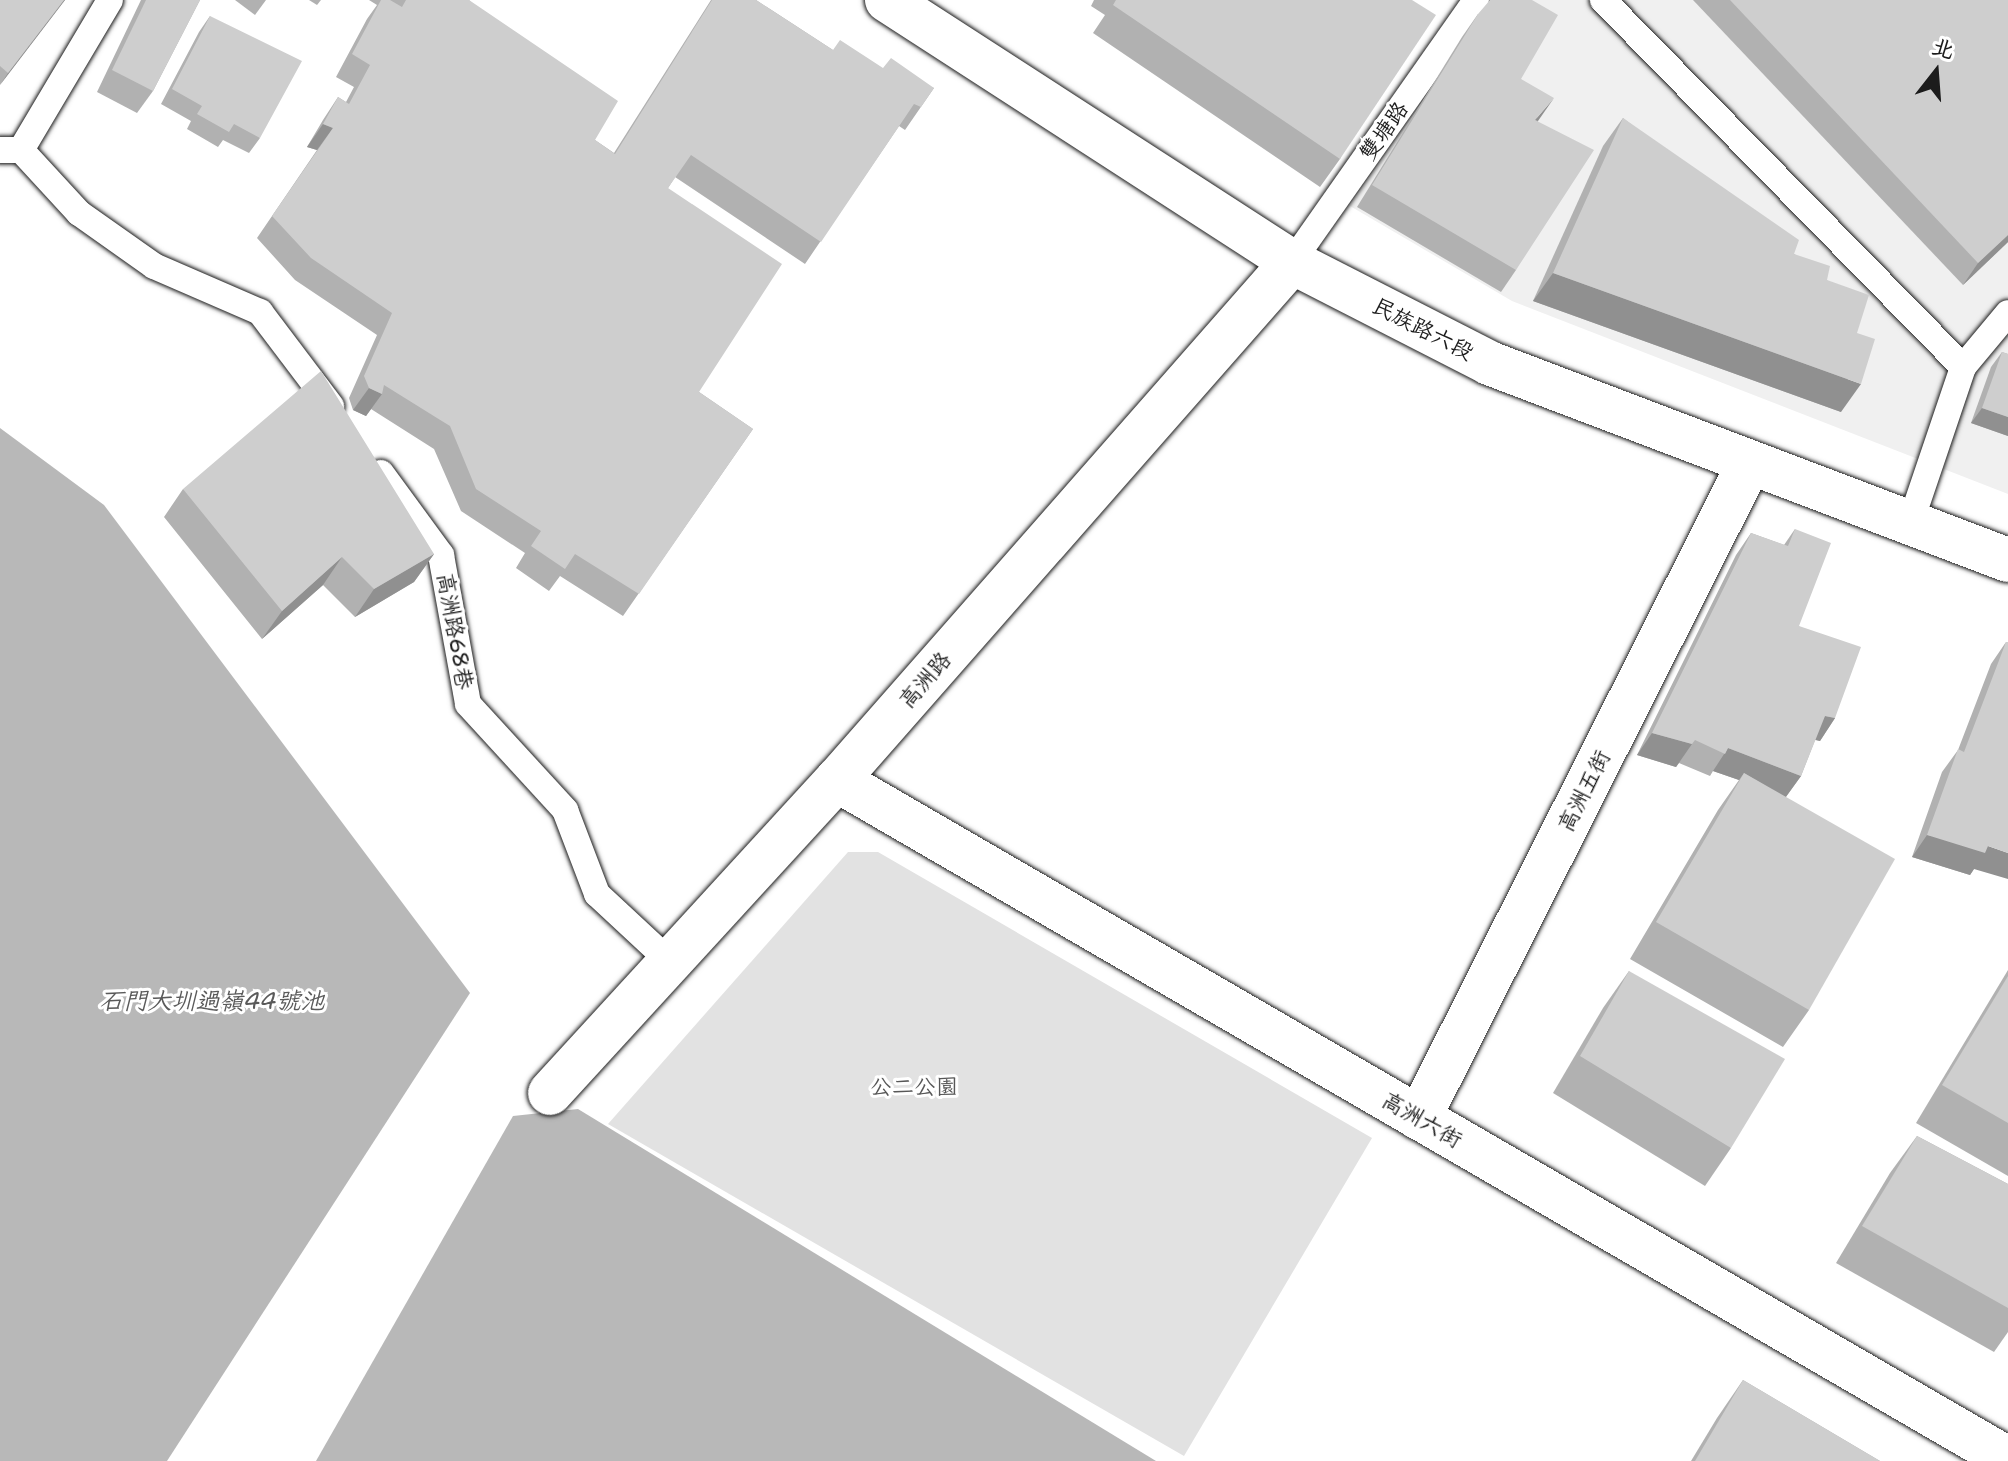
<!DOCTYPE html>
<meta charset="utf-8">
<style>
body{margin:0}
#map{position:relative;width:2008px;height:1461px;overflow:hidden;background:#fff;font-family:"Shantell Sans","LXGW WenKai TC",sans-serif}
div>[style]{position:absolute}
.built>*{inset:0;background:#f0f0f0}
.green>*{inset:0;background:#e2e2e2}
.water>*{inset:0;background:#b8b8b8}
.roads{filter:drop-shadow(0 0 2px #1c1c1c) drop-shadow(0 0 2px #1c1c1c)}
.service>*{height:26px;margin:-13px;padding:0 13px;transform-origin:13px;border-radius:13px;background:#fff}
.minor>*{height:44px;margin:-22px;padding:0 22px;transform-origin:22px;border-radius:22px;background:#fff}
.secondary>*{height:44px;margin:-22px;padding:0 22px;transform-origin:22px;border-radius:22px;background:#fff}
.wall>*{inset:0;background:#b1b1b1}
.shaded-wall>*{inset:0;background:#909090}
.building>*{inset:0;background:#cecece}
span{translate:-50% -50%;white-space:nowrap;text-align:center;line-height:1.15;-webkit-text-stroke:6px #fff;paint-order:stroke}
.street-label{font-size:22px;color:#1c1c1c}
.park-label{font-size:22px;color:#575757}
.water-label{font-size:24px;color:#5a5a5a;font-style:italic}
.north{position:absolute;left:1896px;top:32px;width:80px;height:80px;-webkit-text-stroke:6px #fff;paint-order:stroke;rotate:17deg;font-size:22px;font-weight:700;line-height:32px;text-align:center;color:#1c1c1c}
.north::after{content:'';display:block;margin:auto;width:28px;height:36px;background:#1c1c1c;clip-path:polygon(50% 0,100% 100%,50% 72%,0 100%)}
</style>
<div id="map">
<div class="built">
<i style="clip-path:polygon(1496px 0,2008px 0,2008px 494px,1512px 301px,1350px 206px)"></i>
</div>
<div class="green">
<i style="clip-path:polygon(848px 852px,878px 852px,1372px 1138px,1184px 1456px,608px 1124px)"></i>
</div>
<div class="water">
<i style="clip-path:polygon(0 428px,104px 505px,470px 993px,167px 1461px,0 1461px)"></i>
<i style="clip-path:polygon(578px 1109px,1156px 1461px,316px 1461px,513px 1116px)"></i>
</div>
<div class="roads">
<div class="service">
<i style="left:1603px;top:0;width:514px;rotate:45.55deg"></i>
<i style="left:0;top:150px;width:21px"></i>
<i style="left:21px;top:150px;width:86px;rotate:47.4deg"></i>
<i style="left:79px;top:213px;width:92px;rotate:35.2deg"></i>
<i style="left:154px;top:266px;width:116px;rotate:23.5deg"></i>
<i style="left:260px;top:312px;width:118px;rotate:52.9deg"></i>
<i style="left:21px;top:150px;width:174px;rotate:-59.3deg"></i>
<i style="left:1292px;top:262px;width:320px;rotate:-54.9deg"></i>
<i style="left:381px;top:473px;width:102px;rotate:53.8deg"></i>
<i style="left:441px;top:555px;width:151px;rotate:79.7deg"></i>
<i style="left:468px;top:704px;width:144px;rotate:47.5deg"></i>
<i style="left:565px;top:810px;width:90px;rotate:69.1deg"></i>
<i style="left:597px;top:894px;width:98px;rotate:42.9deg"></i>
<i style="left:1911px;top:521px;width:163px;rotate:-71.3deg"></i>
<i style="left:1963px;top:367px;width:70px;rotate:-50.2deg"></i>
</div>
<div class="minor">
<i style="left:837px;top:780px;width:1354px;rotate:30.11deg"></i>
<i style="left:550px;top:1093px;width:425px;rotate:-47.5deg"></i>
<i style="left:837px;top:780px;width:689px;rotate:-48.7deg"></i>
<i style="left:1419px;top:1118px;width:733px;rotate:-63.23deg"></i>
</div>
<div class="secondary">
<i style="left:887px;top:0;width:482px;rotate:32.9deg"></i>
<i style="left:1292px;top:262px;width:221px;rotate:27.1deg"></i>
<i style="left:1489px;top:363px;width:555px;rotate:20.79deg"></i>
</div>
</div>
<div class="wall">
<i style="clip-path:polygon(0 0,65px 0,0 85px)"></i>
<i style="clip-path:polygon(141px 0,200px 0,153px 91px,137px 113px,97px 92px)"></i>
<i style="clip-path:polygon(235px 0,266px 0,255px 15px)"></i>
<i style="clip-path:polygon(309px 0,321px 0,317px 5px)"></i>
<i style="clip-path:polygon(369px 0,469px 0,595px 140px,614px 153px,711px 0,756px 0,833px 50px,934px 88px,905px 130px,899px 126px,805px 264px,675px 177px,668px 188px,699px 392px,753px 429px,623px 616px,560px 576px,549px 591px,516px 568px,525px 553px,461px 511px,434px 449px,371px 409px,366px 416px,353px 410px,349px 398px,377px 335px,295px 280px,257px 238px,317px 150px,307px 147px,323px 120px,338px 97px,346px 102px,354px 87px,336px 77px,367px 19px,377px 5px)"></i>
<i style="clip-path:polygon(1094px 0,1412px 0,1340px 159px,1320px 187px,1093px 33px,1105px 15px,1091px 6px)"></i>
<i style="clip-path:polygon(1693px 0,2008px 0,2008px 242px,1963px 285px)"></i>
<i style="clip-path:polygon(1478px 14px,1521px 79px,1538px 121px,1516px 270px,1501px 292px,1357px 207px,1462px 37px)"></i>
<i style="clip-path:polygon(210px 16px,260px 138px,249px 153px,223px 140px,218px 147px,187px 129px,191px 121px,161px 104px,199px 32px)"></i>
<i style="clip-path:polygon(1623px 118px,1827px 280px,1857px 333px,1841px 412px,1533px 301px,1603px 146px)"></i>
<i style="clip-path:polygon(2002px 352px,2008px 354px,2008px 436px,1971px 423px,1991px 367px)"></i>
<i style="clip-path:polygon(183px 489px,434px 554px,414px 582px,355px 617px,323px 585px,262px 639px,164px 517px)"></i>
<i style="clip-path:polygon(1795px 529px,1799px 626px,1835px 718px,1820px 741px,1815px 740px,1801px 776px,1786px 797px,1809px 1010px,1783px 1047px,1630px 959px,1718px 810px,1739px 780px,1713px 771px,1710px 776px,1679px 763px,1676px 767px,1637px 755px,1736px 555px,1751px 533px,1784px 545px)"></i>
<i style="clip-path:polygon(2006px 642px,1974px 869px,1970px 875px,1912px 857px,1942px 772px,1958px 750px,1991px 664px)"></i>
<i style="clip-path:polygon(2008px 970px,2008px 1176px,1916px 1123px)"></i>
<i style="clip-path:polygon(1629px 971px,1731px 1148px,1705px 1186px,1553px 1093px,1603px 1008px)"></i>
<i style="clip-path:polygon(1917px 1136px,2008px 1184px,2008px 1332px,1994px 1352px,1836px 1263px,1890px 1173px)"></i>
<i style="clip-path:polygon(1743px 1380px,1880px 1461px,1691px 1461px,1717px 1418px)"></i>
</div>
<div class="shaded-wall">
<i style="clip-path:polygon(64px 0,65px 0,0 85px,8px 73px)"></i>
<i style="clip-path:polygon(1554px 98px,1538px 121px,1535px 120px)"></i>
<i style="clip-path:polygon(323px 124px,333px 128px,317px 150px,307px 147px)"></i>
<i style="clip-path:polygon(2008px 235px,2008px 242px,1963px 285px,1978px 263px)"></i>
<i style="clip-path:polygon(1553px 273px,1861px 384px,1841px 412px,1533px 301px)"></i>
<i style="clip-path:polygon(369px 388px,382px 394px,366px 416px,353px 410px)"></i>
<i style="clip-path:polygon(1982px 408px,2008px 417px,2008px 436px,1971px 423px)"></i>
<i style="clip-path:polygon(434px 554px,414px 582px,355px 617px,374px 589px)"></i>
<i style="clip-path:polygon(342px 557px,323px 585px,262px 639px,282px 611px)"></i>
<i style="clip-path:polygon(1825px 716px,1835px 718px,1820px 741px,1809px 738px)"></i>
<i style="clip-path:polygon(1652px 733px,1692px 744px,1676px 767px,1637px 755px)"></i>
<i style="clip-path:polygon(1728px 748px,1801px 776px,1785px 798px,1744px 773px,1739px 780px,1713px 771px)"></i>
<i style="clip-path:polygon(1927px 835px,1988px 846px,2008px 853px,2008px 879px,1974px 869px,1970px 875px,1912px 857px)"></i>
</div>
<div class="building">
<i style="clip-path:polygon(0 0,64px 0,8px 73px,0 66px)"></i>
<i style="clip-path:polygon(146px 0,200px 0,153px 91px,112px 70px)"></i>
<i style="clip-path:polygon(381px 0,390px 0,402px 7px,406px 0,469px 0,618px 101px,595px 140px,615px 154px,712px 0,756px 0,833px 50px,840px 40px,883px 68px,891px 58px,934px 88px,921px 107px,914px 104px,821px 242px,691px 155px,668px 188px,782px 264px,699px 392px,753px 429px,639px 594px,575px 554px,565px 569px,531px 546px,541px 531px,476px 489px,450px 426px,384px 385px,382px 394px,369px 388px,364px 376px,392px 313px,311px 258px,272px 216px,333px 128px,323px 124px,338px 97px,349px 104px,370px 65px,352px 54px)"></i>
<i style="clip-path:polygon(1116px 0,1412px 0,1436px 15px,1340px 159px,1113px 5px)"></i>
<i style="clip-path:polygon(1490px 0,1532px 0,1558px 15px,1521px 79px,1554px 98px,1535px 120px,1594px 150px,1516px 270px,1372px 185px,1478px 14px)"></i>
<i style="clip-path:polygon(1730px 0,2008px 0,2008px 235px,1978px 263px)"></i>
<i style="clip-path:polygon(210px 16px,302px 61px,260px 138px,234px 124px,229px 132px,197px 114px,202px 106px,172px 89px)"></i>
<i style="clip-path:polygon(1623px 118px,1799px 240px,1794px 254px,1830px 266px,1827px 280px,1869px 295px,1857px 333px,1875px 339px,1861px 384px,1553px 273px)"></i>
<i style="clip-path:polygon(2002px 352px,2008px 354px,2008px 417px,1982px 408px)"></i>
<i style="clip-path:polygon(321px 371px,434px 554px,374px 589px,342px 557px,282px 611px,183px 489px)"></i>
<i style="clip-path:polygon(1795px 529px,1831px 543px,1799px 626px,1861px 647px,1835px 718px,1825px 716px,1801px 776px,1728px 748px,1725px 754px,1695px 740px,1692px 744px,1652px 733px,1751px 533px,1788px 546px)"></i>
<i style="clip-path:polygon(2006px 642px,2008px 642px,2008px 853px,1988px 846px,1985px 853px,1927px 835px,1958px 749px,1964px 752px)"></i>
<i style="clip-path:polygon(1744px 773px,1895px 859px,1809px 1010px,1656px 922px)"></i>
<i style="clip-path:polygon(1629px 971px,1785px 1059px,1731px 1148px,1580px 1056px)"></i>
<i style="clip-path:polygon(2008px 976px,2008px 1123px,1942px 1085px)"></i>
<i style="clip-path:polygon(1917px 1136px,2008px 1184px,2008px 1308px,1862px 1226px)"></i>
<i style="clip-path:polygon(1743px 1380px,1880px 1461px,1695px 1461px)"></i>
</div>
<div class="street-label">
<span style="left:1384px;top:131px;rotate:-55deg">雙塘路</span>
<span style="left:1423px;top:329px;rotate:27deg">民族路六段</span>
<span style="left:455px;top:631px;rotate:80deg">高洲路68巷</span>
<span style="left:925px;top:680px;rotate:-49deg">高洲路</span>
<span style="left:1584px;top:791px;rotate:-63deg">高洲五街</span>
<span style="left:1422px;top:1120px;rotate:30deg">高洲六街</span>
</div>
<div class="park-label">
<span style="left:914px;top:1087px">公二公園</span>
</div>
<div class="water-label">
<span style="left:212px;top:1002px">石門大圳過嶺44號池</span>
</div>
<div class="north">北</div>
</div>
